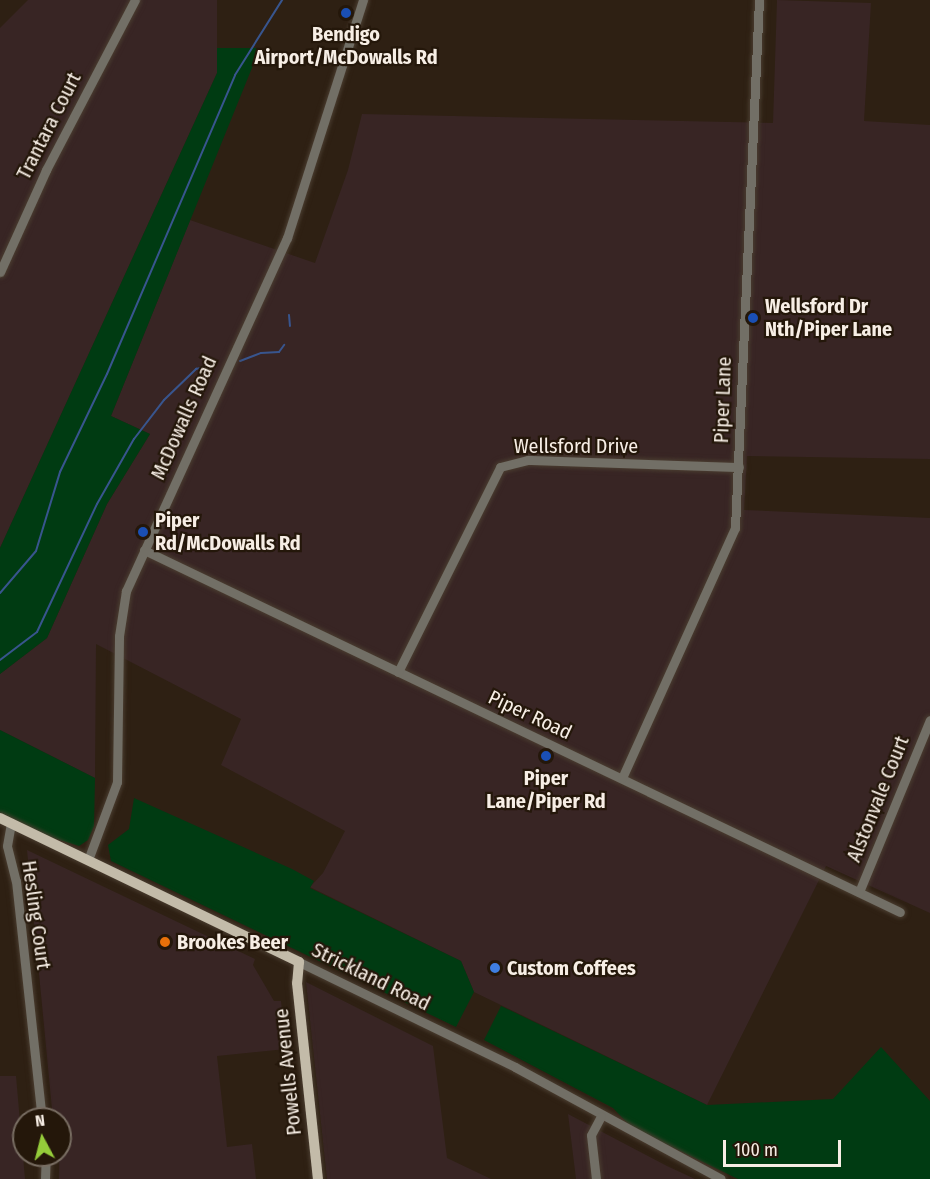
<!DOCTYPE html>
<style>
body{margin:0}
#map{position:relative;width:930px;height:1179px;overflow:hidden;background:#2e2013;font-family:"Fira Sans Condensed",sans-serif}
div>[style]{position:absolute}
.industrial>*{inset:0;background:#382524}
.green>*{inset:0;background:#003b12}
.stream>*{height:2px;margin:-1px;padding:0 1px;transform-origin:1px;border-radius:1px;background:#38558e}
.roads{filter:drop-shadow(0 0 2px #4a3d30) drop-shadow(0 0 2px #4a3d30)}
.minor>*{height:9px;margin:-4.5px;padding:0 4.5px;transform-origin:4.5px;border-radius:4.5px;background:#726f66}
.major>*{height:10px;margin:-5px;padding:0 5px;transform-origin:5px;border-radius:5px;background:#c3bba9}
.dots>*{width:16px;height:16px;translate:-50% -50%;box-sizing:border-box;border:3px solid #24170a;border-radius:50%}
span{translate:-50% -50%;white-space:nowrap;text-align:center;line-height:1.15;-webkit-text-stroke:4.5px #24170a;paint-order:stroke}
.poi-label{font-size:20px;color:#f7eee5;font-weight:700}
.left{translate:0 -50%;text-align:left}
.street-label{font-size:20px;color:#f7eee5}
.north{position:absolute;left:12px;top:1107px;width:60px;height:60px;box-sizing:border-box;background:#24170a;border:2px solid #786d62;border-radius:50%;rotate:353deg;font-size:16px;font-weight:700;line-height:24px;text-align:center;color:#f7eee5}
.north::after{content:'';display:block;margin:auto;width:21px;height:27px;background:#95cc3a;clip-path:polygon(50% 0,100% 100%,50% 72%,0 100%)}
.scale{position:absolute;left:723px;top:1140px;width:118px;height:27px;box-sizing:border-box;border:3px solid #f7eee5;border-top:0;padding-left:8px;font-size:18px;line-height:21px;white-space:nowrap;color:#f7eee5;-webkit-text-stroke:4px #24170a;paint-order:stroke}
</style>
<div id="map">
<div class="industrial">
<i style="clip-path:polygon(28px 0,217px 0,217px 73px,0 548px,0 28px)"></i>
<i style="clip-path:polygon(777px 0,871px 3px,864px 121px,930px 125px,930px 459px,747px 456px,744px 510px,930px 518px,930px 913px,826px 866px,707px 1105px,474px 992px,461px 961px,310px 887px,323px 873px,345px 831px,221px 765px,241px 719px,96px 644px,95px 778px,0 730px,0 674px,47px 638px,107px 504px,150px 434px,111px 416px,190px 220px,315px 263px,348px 170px,362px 114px,773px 123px)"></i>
<i style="clip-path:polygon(27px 850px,255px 959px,253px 965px,274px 1001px,281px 1001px,286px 1049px,217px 1056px,227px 1147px,252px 1144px,256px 1179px,59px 1179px,60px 1119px,53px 1119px)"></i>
<i style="clip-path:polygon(306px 982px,433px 1046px,447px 1158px,491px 1179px,327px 1179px)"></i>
<i style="clip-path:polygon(0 1076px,16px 1076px,25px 1179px,0 1179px)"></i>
<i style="clip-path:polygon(568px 1114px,667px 1166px,695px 1179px,576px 1179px)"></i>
</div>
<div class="green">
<i style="clip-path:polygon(217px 48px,260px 48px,111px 416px,150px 434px,107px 504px,47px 638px,0 674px,0 548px,217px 73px)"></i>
<i style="clip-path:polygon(0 730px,95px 778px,94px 826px,88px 840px,79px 846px,50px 837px,0 813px)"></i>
<i style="clip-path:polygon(134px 798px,292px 869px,314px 881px,310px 888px,461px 961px,474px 992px,456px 1027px,111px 861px,108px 845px,129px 829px)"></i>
<i style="clip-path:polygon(501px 1006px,707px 1105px,833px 1099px,881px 1047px,930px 1101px,930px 1179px,738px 1179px,631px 1127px,613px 1108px,484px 1040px)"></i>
</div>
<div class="stream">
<i style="left:289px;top:315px;width:11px;rotate:85deg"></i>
<i style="left:240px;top:361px;width:22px;rotate:-21deg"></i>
<i style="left:261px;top:353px;width:18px;rotate:-3deg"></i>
<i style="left:279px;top:352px;width:9px;rotate:-54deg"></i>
<i style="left:0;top:593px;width:55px;rotate:-49.4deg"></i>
<i style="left:36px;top:551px;width:83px;rotate:-73.1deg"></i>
<i style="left:60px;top:472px;width:109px;rotate:-64.4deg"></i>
<i style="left:107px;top:374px;width:325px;rotate:-66.8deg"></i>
<i style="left:235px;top:75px;width:89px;rotate:-57.9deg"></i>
<i style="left:0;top:660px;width:46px;rotate:-37.1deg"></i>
<i style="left:37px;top:632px;width:141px;rotate:-64.9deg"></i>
<i style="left:97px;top:504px;width:75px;rotate:-60.4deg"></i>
<i style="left:134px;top:439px;width:49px;rotate:-52.4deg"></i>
<i style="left:164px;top:400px;width:45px;rotate:-44.1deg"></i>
<i style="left:196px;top:369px;width:18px;rotate:-13deg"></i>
</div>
<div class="roads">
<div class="minor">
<i style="left:0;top:272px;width:112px;rotate:-65.7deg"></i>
<i style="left:46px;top:170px;width:192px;rotate:-62.4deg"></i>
<i style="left:144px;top:550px;width:838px;rotate:25.59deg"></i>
<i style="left:398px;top:672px;width:229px;rotate:-63.5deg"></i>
<i style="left:500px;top:467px;width:29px;rotate:-14deg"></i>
<i style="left:528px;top:460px;width:211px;rotate:1.9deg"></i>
<i style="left:622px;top:778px;width:274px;rotate:-65.7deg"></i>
<i style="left:735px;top:528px;width:529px;rotate:-87.4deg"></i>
<i style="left:11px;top:823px;width:23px;rotate:100deg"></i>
<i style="left:7px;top:846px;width:36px;rotate:76deg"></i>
<i style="left:16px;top:881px;width:239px;rotate:83.8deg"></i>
<i style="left:88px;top:860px;width:83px;rotate:-69.6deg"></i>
<i style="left:117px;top:782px;width:146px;rotate:-89.2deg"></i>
<i style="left:119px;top:636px;width:46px;rotate:-81.2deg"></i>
<i style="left:126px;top:591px;width:388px;rotate:-65.5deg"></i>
<i style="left:287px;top:238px;width:250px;rotate:-72.3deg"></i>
<i style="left:859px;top:892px;width:186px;rotate:-67.6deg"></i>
<i style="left:299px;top:962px;width:240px;rotate:25.9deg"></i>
<i style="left:515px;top:1067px;width:234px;rotate:28.5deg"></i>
<i style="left:45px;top:1179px;width:24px;rotate:-88deg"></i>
<i style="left:596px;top:1179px;width:44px;rotate:-96.5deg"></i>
<i style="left:591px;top:1135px;width:21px;rotate:-62deg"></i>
</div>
<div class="major">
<i style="left:0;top:818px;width:332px;rotate:25.7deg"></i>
<i style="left:299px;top:962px;width:21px;rotate:95deg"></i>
<i style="left:297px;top:983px;width:197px;rotate:83.9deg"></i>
</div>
</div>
<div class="dots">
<i style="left:346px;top:13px;background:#1a4fb4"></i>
<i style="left:753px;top:318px;background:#1a4fb4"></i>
<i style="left:143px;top:532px;background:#1a4fb4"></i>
<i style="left:546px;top:756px;background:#1a4fb4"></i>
<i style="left:165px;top:942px;background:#e8710a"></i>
<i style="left:495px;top:968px;background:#3f7fe0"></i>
</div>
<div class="poi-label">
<span style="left:346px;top:46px">Bendigo<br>Airport/McDowalls Rd</span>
<span class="left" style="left:765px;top:318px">Wellsford Dr<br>Nth/Piper Lane</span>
<span class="left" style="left:155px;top:532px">Piper<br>Rd/McDowalls Rd</span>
<span style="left:546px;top:790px">Piper<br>Lane/Piper Rd</span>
<span class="left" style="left:177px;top:942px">Brookes Beer</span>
<span class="left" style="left:507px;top:968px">Custom Coffees</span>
</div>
<div class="street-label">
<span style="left:49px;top:126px;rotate:-63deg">Trantara Court</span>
<span style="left:723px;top:400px;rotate:-88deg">Piper Lane</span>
<span style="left:184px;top:418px;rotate:-66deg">McDowalls Road</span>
<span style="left:576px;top:446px">Wellsford Drive</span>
<span style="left:530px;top:715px;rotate:25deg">Piper Road</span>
<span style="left:878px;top:799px;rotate:-68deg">Alstonvale Court</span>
<span style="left:36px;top:915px;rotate:82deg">Hesling Court</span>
<span style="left:371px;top:977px;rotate:26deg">Strickland Road</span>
<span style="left:288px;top:1072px;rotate:-96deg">Powells Avenue</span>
</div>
<div class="north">N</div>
<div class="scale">100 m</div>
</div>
